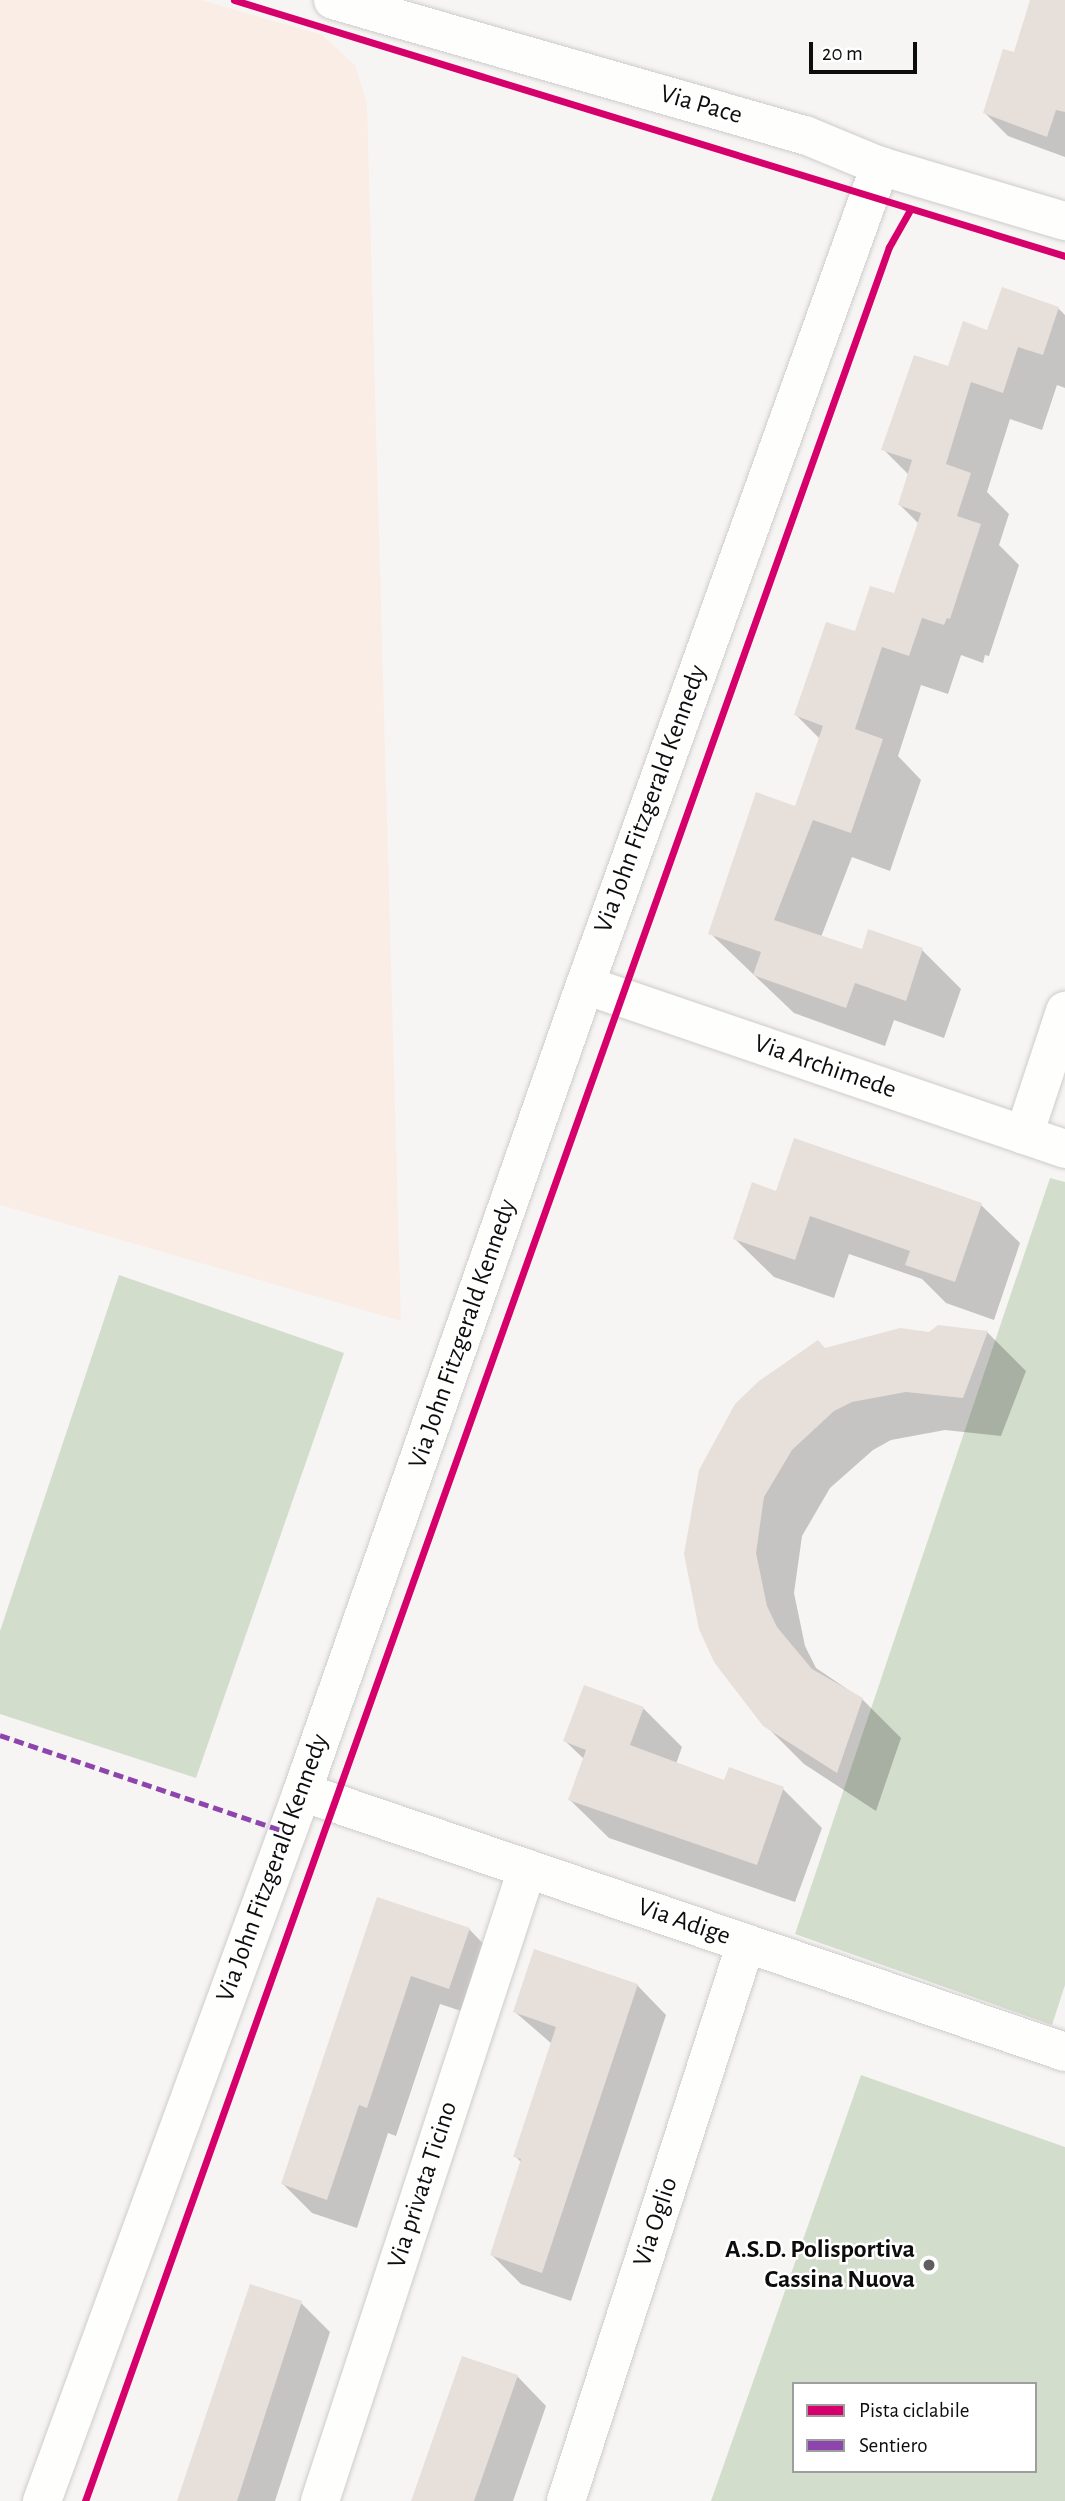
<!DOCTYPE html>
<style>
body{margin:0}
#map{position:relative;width:1065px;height:2501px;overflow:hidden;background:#f7f5f4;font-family:"Alegreya Sans",sans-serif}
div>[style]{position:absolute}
.industrial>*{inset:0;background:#faede6}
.green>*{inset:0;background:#d3ddcc}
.shadow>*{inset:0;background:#0003}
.building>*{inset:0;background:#e7dfd9}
.roads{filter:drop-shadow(0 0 2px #cecccc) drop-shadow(0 0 2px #cecccc)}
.street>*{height:38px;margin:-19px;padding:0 19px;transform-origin:19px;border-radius:19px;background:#fefefd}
.secondary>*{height:38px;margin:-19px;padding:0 19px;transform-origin:19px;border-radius:19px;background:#fefefd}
.quiet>*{height:5px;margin-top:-2.5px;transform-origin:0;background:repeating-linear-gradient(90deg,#8e44ad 0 10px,transparent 0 15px)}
.cycleway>*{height:7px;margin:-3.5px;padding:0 3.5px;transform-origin:3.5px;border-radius:3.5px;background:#d6006c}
.dots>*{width:19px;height:19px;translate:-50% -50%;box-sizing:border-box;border:4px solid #fff;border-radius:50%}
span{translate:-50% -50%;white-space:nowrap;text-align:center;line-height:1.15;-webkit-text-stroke:5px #fff;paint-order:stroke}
.street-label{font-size:26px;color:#0e0d0d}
.poi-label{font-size:26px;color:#0e0d0d;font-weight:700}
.right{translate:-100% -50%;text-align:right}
.legend{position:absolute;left:792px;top:2382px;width:245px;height:91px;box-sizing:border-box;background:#fff;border:2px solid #9f9e9e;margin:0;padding:9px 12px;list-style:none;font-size:21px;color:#0e0d0d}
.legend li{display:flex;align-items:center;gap:14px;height:35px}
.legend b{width:35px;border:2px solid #9f9e9e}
.scale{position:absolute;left:809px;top:42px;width:108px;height:32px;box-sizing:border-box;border:4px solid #0e0d0d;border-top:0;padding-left:9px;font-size:21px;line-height:24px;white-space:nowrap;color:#0e0d0d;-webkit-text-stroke:5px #fff;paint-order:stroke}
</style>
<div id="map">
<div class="industrial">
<i style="clip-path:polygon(0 0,201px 0,322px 35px,355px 65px,367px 103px,401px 1321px,0 1205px)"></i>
</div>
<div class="green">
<i style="clip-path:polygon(1050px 1178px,1065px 1182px,1065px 1985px,1052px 2025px,795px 1934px)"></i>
<i style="clip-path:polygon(119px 1275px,344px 1353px,196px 1778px,0 1714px,0 1631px)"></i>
<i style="clip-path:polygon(evenodd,861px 2075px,1065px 2147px,1065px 2501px,711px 2501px,861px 2075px,794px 2384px,1035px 2384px,1035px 2471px,794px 2471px,794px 2384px)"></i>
</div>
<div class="shadow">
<i style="clip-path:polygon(1032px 0,1065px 1px,1065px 157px,1008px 136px,985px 113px,1015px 55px)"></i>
<i style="clip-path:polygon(1058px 308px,1065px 315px,1065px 388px,1057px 385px,1042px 430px,1010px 419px,987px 492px,1009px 514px,999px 545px,1019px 565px,989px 656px,985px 655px,983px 663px,961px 655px,948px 694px,921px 685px,898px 756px,921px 780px,890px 871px,852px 857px,821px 937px,863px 951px,922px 950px,961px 989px,944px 1038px,894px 1020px,885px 1046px,794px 1013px,711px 934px,796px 808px,820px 739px,796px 715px,857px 634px,895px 596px,919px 524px,900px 505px,909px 475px,883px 449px,949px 368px,988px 332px)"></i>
<i style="clip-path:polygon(777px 1193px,981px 1205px,1020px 1243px,994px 1320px,946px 1303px,922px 1279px,849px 1254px,834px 1298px,774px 1277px,735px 1239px)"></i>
<i style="clip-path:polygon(987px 1332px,1026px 1371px,1001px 1436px,945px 1430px,891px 1440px,873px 1450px,830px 1488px,802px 1536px,794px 1593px,805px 1646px,816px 1668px,862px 1699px,901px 1738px,876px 1811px,804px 1764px,764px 1724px,700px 1628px,826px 1350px,929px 1333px)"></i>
<i style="clip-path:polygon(585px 1687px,644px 1709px,682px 1747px,676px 1764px,725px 1782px,783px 1789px,822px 1828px,795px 1902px,609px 1838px,570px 1800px,585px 1760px,565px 1741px)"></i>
<i style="clip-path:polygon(378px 1899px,469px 1929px,498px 1959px,479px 2017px,440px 2004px,396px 2136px,388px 2133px,357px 2228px,312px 2213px,283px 2184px)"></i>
<i style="clip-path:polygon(637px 1985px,666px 2015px,571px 2301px,521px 2284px,492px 2255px,522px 2163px,515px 2156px,552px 2044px,515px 2012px)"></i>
<i style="clip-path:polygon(301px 2303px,330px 2332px,275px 2501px,179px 2501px)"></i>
<i style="clip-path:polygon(517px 2376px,546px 2406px,513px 2501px,413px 2501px)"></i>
</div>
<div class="building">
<i style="clip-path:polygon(1030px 0,1065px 0,1065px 112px,1056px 110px,1047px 137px,983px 113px,1003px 49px,1014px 52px)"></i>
<i style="clip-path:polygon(1002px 287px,1059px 307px,1043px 355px,1018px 347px,1003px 393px,971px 382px,946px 464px,971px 473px,957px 516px,981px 524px,950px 619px,947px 618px,944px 625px,922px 618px,909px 656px,882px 647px,855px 729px,883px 739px,851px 833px,813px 820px,774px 920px,862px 949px,868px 929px,923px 948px,906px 1001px,855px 983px,846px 1008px,753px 975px,761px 952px,708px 934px,756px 792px,795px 806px,823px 726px,794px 715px,826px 622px,855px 631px,870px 586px,894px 593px,921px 513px,898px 505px,912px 460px,881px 450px,914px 355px,948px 366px,963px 321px,987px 330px)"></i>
<i style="clip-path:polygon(794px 1138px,982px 1203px,955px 1282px,905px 1265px,910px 1251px,810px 1216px,795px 1260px,733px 1239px,752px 1182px,776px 1191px)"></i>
<i style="clip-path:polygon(938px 1325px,988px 1331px,963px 1398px,906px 1392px,852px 1402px,834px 1411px,792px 1450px,764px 1497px,756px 1553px,767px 1606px,777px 1627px,812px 1669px,863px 1698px,837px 1773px,763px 1726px,714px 1662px,699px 1629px,684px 1554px,699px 1470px,735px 1404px,759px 1381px,818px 1340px,825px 1348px,900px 1328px,929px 1332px)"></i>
<i style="clip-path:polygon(584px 1685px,644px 1707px,630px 1745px,724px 1780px,729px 1767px,784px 1787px,757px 1865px,568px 1800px,586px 1750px,563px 1741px)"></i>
<i style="clip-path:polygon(377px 1897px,470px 1928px,449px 1989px,411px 1976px,367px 2108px,359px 2105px,327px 2200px,281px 2184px)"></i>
<i style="clip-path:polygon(534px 1949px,638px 1984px,542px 2273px,490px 2255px,521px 2159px,513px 2157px,556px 2027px,513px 2012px)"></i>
<i style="clip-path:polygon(250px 2284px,302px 2301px,237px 2501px,177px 2501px)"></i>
<i style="clip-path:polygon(462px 2356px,518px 2375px,474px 2501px,411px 2501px)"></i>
</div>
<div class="roads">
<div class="street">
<i style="left:585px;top:985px;width:507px;rotate:18.86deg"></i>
<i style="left:1024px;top:1135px;width:131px;rotate:-71.7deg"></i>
<i style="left:302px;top:1792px;width:806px;rotate:18.82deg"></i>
<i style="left:320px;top:2501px;width:665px;rotate:-71.86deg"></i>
<i style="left:566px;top:2501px;width:586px;rotate:-72.12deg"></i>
</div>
<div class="secondary">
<i style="left:333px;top:0;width:491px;rotate:16deg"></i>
<i style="left:805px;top:135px;width:81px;rotate:22.5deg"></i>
<i style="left:880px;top:166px;width:193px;rotate:16.6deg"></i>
<i style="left:42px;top:2501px;width:755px;rotate:-69.86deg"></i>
<i style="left:302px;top:1792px;width:855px;rotate:-70.68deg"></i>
<i style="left:585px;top:985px;width:871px;rotate:-70.19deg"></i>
</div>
</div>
<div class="quiet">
<i style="left:0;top:1735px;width:303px;rotate:18.7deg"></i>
</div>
<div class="cycleway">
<i style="left:234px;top:0;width:870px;rotate:17.12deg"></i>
<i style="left:85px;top:2501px;width:2393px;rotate:-70.37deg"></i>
<i style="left:889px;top:247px;width:43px;rotate:-60.4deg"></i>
</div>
<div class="dots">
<i style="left:929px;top:2265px;background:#605e5e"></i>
</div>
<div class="street-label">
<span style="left:701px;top:105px;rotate:16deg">Via Pace</span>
<span style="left:651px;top:799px;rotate:-70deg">Via John Fitzgerald Kennedy</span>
<span style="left:825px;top:1067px;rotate:19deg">Via Archimede</span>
<span style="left:463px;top:1334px;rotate:-71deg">Via John Fitzgerald Kennedy</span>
<span style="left:273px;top:1868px;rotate:-70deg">Via John Fitzgerald Kennedy</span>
<span style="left:684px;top:1922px;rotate:19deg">Via Adige</span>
<span style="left:423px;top:2185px;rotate:-72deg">Via privata Ticino</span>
<span style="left:656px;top:2222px;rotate:-72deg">Via Oglio</span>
</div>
<div class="poi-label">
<span class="right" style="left:915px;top:2265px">A.S.D. Polisportiva<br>Cassina Nuova</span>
</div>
<ul class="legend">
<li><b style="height:9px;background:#d6006c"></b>Pista ciclabile</li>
<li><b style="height:9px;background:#8e44ad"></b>Sentiero</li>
</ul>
<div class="scale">20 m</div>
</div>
